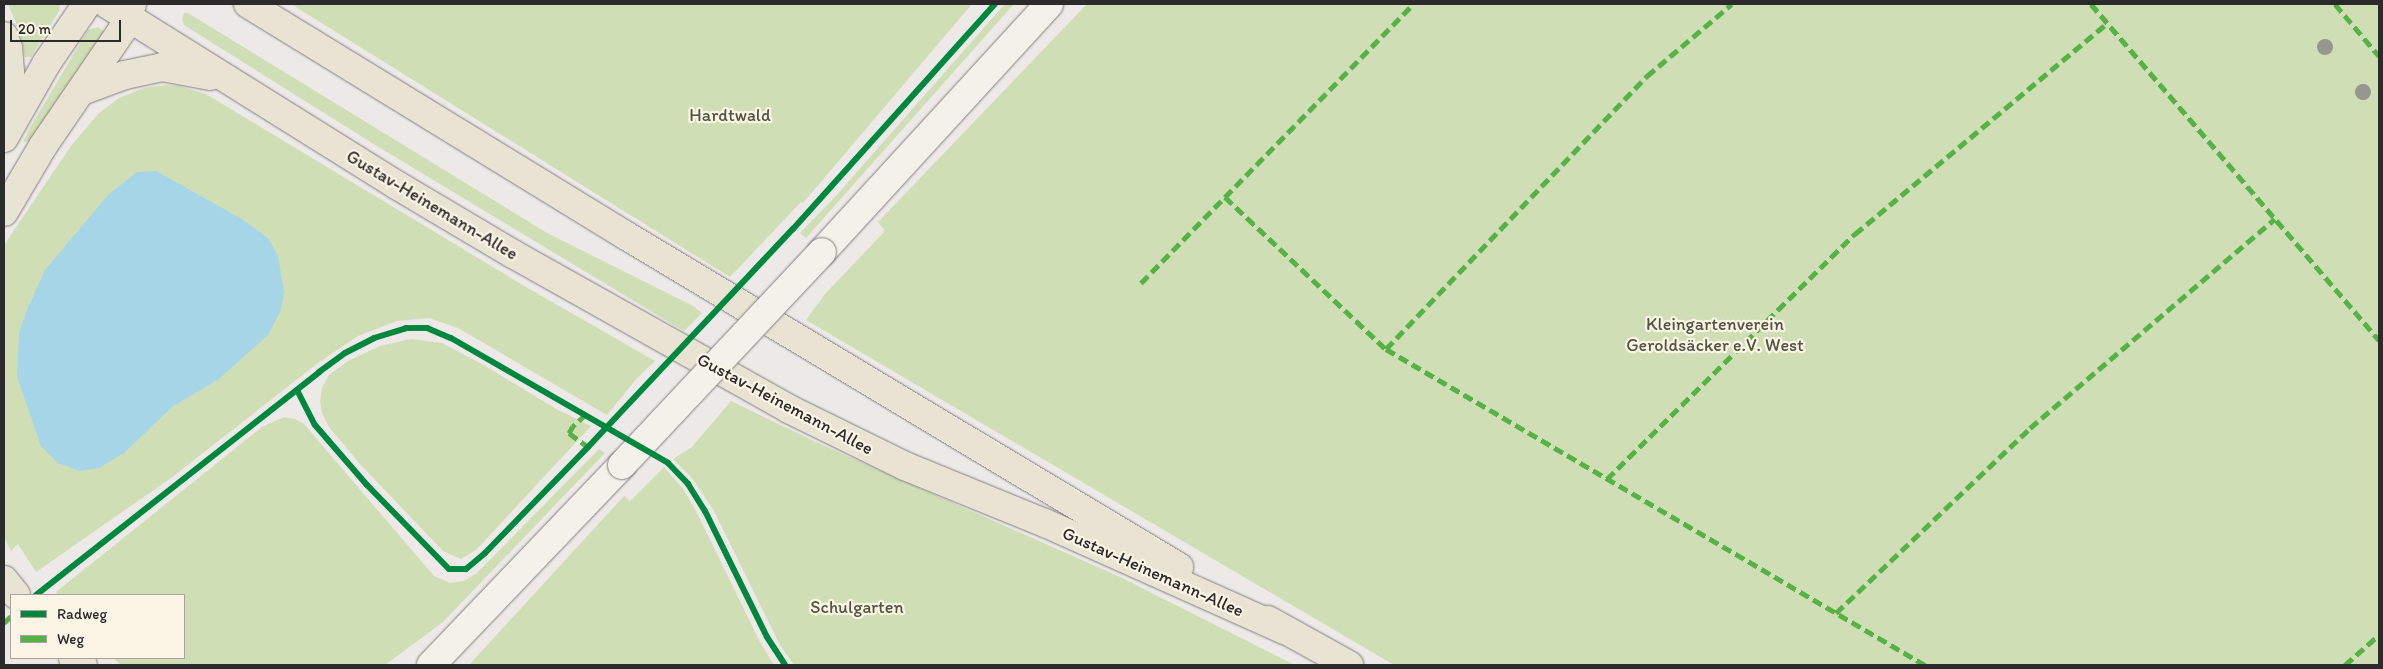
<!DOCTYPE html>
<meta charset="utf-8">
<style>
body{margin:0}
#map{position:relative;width:2383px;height:669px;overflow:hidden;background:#ece9e7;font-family:Itim,sans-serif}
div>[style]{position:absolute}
.green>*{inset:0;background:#d0deb6}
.water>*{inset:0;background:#a6d5e8}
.roads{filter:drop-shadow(0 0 1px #828080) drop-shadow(0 0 1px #828080)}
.minor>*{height:28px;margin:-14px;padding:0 14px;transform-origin:14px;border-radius:14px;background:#f4f1eb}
.major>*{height:28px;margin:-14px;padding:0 14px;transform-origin:14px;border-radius:14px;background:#e9e3d4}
.bridges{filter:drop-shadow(0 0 1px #828080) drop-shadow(0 0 1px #828080)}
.minor-bridge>*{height:28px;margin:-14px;padding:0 14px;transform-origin:14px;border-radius:14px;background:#f4f1eb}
.quiet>*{height:5px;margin-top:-2.5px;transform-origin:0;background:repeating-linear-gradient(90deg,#56b246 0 10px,transparent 0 15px)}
.cycleway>*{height:6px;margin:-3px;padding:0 3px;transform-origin:3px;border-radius:3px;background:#00873e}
.trees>*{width:16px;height:16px;margin:-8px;border-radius:50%;background:#96988d}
span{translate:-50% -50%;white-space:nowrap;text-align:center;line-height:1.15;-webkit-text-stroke:4.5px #fcf5e5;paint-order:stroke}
.park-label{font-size:18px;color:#4f5644}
.street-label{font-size:18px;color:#2b2b2b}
.frame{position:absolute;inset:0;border:5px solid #2b2b2b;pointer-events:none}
.legend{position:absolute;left:10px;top:594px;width:175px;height:65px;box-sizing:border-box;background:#fcf5e5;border:1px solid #a8a49b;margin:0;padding:6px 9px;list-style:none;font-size:15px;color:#2b2b2b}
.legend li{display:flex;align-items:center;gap:10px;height:25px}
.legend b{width:25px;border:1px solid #a8a49b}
.scale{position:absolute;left:10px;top:20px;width:111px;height:22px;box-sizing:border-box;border:2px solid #2b2b2b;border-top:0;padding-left:6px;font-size:15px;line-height:18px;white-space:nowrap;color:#2b2b2b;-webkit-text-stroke:4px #fcf5e5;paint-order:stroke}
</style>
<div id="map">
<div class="green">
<i style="clip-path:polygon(8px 4px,60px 4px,59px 11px,31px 57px,25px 57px,18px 27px)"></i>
<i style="clip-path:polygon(291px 4px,972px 4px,803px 203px,801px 202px,730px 277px)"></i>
<i style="clip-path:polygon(1005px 4px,1014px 4px,806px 238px,800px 233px,834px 198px)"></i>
<i style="clip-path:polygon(1087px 4px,2379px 4px,2379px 665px,1394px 665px,806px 320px,825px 294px,885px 231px,878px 222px)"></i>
<i style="clip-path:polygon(184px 13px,188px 13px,547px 233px,693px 306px,702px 313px,684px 331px,672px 324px,372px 143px,184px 25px,182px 19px)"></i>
<i style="clip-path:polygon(98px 27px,105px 32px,36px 134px,30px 141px,23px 142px,31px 126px,88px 30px)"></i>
<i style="clip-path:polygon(166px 85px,179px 86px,206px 94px,526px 287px,655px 361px,638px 377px,607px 415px,458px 328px,429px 318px,397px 321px,358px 336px,318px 363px,171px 478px,36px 572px,18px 544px,11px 551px,4px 538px,4px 245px,71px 146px,98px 114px,119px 98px,144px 88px)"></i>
<i style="clip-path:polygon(411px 339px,442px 343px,482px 364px,558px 410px,591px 426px,477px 549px,461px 559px,443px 551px,360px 464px,329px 427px,322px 413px,320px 401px,322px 388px,329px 375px,348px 361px,380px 346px)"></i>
<i style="clip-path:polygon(731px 401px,818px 443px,1118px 576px,1295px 665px,794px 665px,780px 645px,714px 511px,692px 478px,673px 459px,692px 447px)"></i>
<i style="clip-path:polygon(284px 417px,295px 419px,304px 424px,434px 576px,450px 583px,464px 581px,477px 573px,599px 449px,605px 453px,443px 622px,385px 665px,121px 665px,113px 658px,184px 658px,184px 595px,58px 595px,56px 592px,262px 427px)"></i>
<i style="clip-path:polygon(664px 467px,684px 490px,696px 511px,760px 642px,774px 665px,469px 665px,624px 496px,630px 501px)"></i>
</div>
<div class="water">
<i style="clip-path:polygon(156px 171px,242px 219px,268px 238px,278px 256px,284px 292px,281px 310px,268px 335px,219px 379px,172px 407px,124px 453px,99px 468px,79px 471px,58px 463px,41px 446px,17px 377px,19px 333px,26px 312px,45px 270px,108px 195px,137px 172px)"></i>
</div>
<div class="roads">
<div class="minor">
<i style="left:822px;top:252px;width:336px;rotate:-47.5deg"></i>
<i style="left:431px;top:665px;width:277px;rotate:-46.3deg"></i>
</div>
<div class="major">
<i style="left:107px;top:4px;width:340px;rotate:32deg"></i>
<i style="left:395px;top:184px;width:137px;rotate:30.7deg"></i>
<i style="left:513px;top:254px;width:317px;rotate:29.3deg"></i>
<i style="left:789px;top:409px;width:129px;rotate:26.2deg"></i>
<i style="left:905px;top:466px;width:151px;rotate:22.2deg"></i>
<i style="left:1045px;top:523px;width:262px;rotate:24.1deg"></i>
<i style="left:248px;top:4px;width:442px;rotate:31.5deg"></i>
<i style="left:625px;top:235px;width:646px;rotate:30.93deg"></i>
<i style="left:4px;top:36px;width:13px;rotate:72deg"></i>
<i style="left:8px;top:48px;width:33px;rotate:85deg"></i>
<i style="left:11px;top:81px;width:42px;rotate:91.4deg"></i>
<i style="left:82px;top:91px;width:46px;rotate:-20.4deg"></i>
<i style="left:125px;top:75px;width:38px;rotate:-12deg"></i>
<i style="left:162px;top:67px;width:49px;rotate:10.6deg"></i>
<i style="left:4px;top:138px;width:85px;rotate:-60.4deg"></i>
<i style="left:46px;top:64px;width:73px;rotate:-55.7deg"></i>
<i style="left:4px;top:212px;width:77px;rotate:-59.4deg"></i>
<i style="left:43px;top:146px;width:140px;rotate:-55.7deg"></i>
<i style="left:122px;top:30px;width:28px;rotate:-69deg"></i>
<i style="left:4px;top:580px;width:19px;rotate:51deg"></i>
<i style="left:1268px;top:620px;width:93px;rotate:29.1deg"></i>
<i style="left:73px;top:658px;width:12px;rotate:35deg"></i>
</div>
</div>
<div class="bridges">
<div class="minor-bridge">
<i style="left:622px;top:465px;width:292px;rotate:-46.8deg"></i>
</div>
</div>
<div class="quiet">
<i style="left:2091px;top:4px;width:443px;rotate:49.4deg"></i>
<i style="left:2335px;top:4px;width:68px;rotate:49.8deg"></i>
<i style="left:1225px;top:197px;width:221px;rotate:43.4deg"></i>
<i style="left:1386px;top:349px;width:625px;rotate:30.38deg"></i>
<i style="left:1141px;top:283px;width:390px;rotate:-45.7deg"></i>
<i style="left:1386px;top:349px;width:378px;rotate:-46.3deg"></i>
<i style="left:1647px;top:76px;width:111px;rotate:-40.3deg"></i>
<i style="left:586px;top:414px;width:18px;rotate:137deg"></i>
<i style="left:573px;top:426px;width:8px;rotate:120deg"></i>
<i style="left:569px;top:433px;width:24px;rotate:36deg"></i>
<i style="left:1607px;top:479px;width:349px;rotate:-44.7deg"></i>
<i style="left:1855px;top:234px;width:329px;rotate:-39.9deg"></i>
<i style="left:1836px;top:613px;width:268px;rotate:-43.6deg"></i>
<i style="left:2030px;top:428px;width:322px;rotate:-40.5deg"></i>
<i style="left:4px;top:623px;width:10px;rotate:-45deg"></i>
<i style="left:2345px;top:665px;width:45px;rotate:-41.4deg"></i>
</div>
<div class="cycleway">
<i style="left:297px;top:390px;width:39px;rotate:63deg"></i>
<i style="left:315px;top:425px;width:79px;rotate:49.1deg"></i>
<i style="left:367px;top:485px;width:117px;rotate:45.7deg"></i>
<i style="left:449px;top:569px;width:17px"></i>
<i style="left:466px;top:569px;width:25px;rotate:-40deg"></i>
<i style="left:485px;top:553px;width:148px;rotate:-45.8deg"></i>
<i style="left:588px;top:447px;width:299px;rotate:-46.8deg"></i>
<i style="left:793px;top:229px;width:302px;rotate:-48.1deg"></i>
<i style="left:36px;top:595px;width:360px;rotate:-38.2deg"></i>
<i style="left:319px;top:372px;width:32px;rotate:-36deg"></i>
<i style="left:345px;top:353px;width:33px;rotate:-27deg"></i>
<i style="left:374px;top:338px;width:34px;rotate:-17deg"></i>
<i style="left:406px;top:328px;width:21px"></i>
<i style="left:427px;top:328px;width:26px;rotate:23deg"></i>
<i style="left:451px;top:338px;width:250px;rotate:29.9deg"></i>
<i style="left:668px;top:463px;width:29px;rotate:46deg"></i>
<i style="left:688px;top:484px;width:32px;rotate:58deg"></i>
<i style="left:705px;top:511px;width:140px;rotate:63.8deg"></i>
<i style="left:767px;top:637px;width:33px;rotate:57deg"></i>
</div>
<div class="trees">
<i style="left:2325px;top:47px"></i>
<i style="left:2363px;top:92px"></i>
</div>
<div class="park-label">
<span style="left:730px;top:115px">Hardtwald</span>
<span style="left:1715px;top:335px">Kleingartenverein<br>Geroldsäcker e.V. West</span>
<span style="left:857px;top:607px">Schulgarten</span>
</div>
<div class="street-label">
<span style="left:432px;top:205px;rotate:31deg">Gustav-Heinemann-Allee</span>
<span style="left:785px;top:404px;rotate:28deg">Gustav-Heinemann-Allee</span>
<span style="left:1153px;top:572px;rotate:24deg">Gustav-Heinemann-Allee</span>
</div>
<div class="frame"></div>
<ul class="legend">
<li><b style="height:6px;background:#00873e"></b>Radweg</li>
<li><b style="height:6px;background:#56b246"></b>Weg</li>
</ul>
<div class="scale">20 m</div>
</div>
